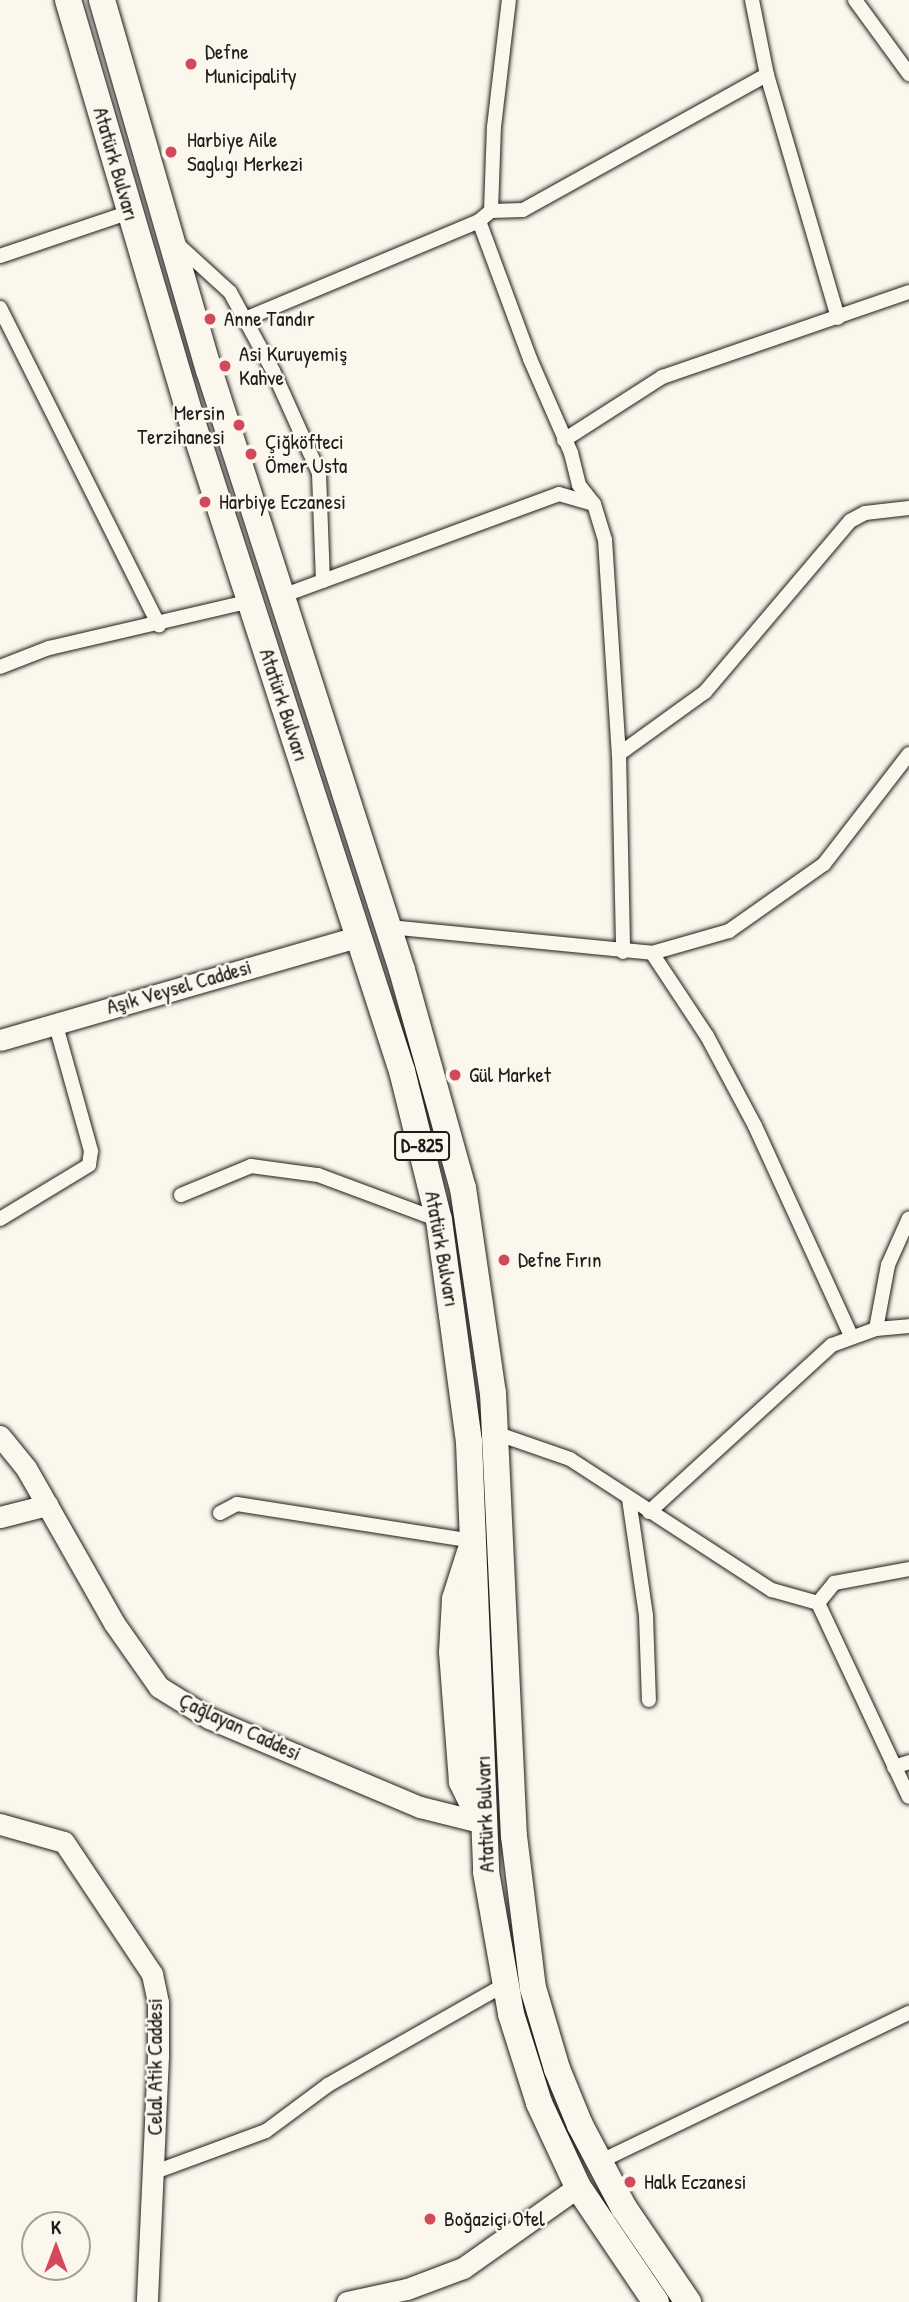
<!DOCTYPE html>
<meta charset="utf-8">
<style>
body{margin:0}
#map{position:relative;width:909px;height:2302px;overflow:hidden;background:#fbf7ec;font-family:"Patrick Hand",sans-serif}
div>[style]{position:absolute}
.roads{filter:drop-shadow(0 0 2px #1c1c1c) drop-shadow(0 0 2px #1c1c1c)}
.street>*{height:14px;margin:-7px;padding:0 7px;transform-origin:7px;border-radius:7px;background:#fbf7ec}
.secondary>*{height:21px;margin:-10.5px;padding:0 10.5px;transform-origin:10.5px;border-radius:10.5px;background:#fbf7ec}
.highway>*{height:26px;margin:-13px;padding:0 13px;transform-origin:13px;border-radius:13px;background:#fbf7ec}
.dots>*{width:19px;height:19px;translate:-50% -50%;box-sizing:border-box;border:4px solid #fbf7ec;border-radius:50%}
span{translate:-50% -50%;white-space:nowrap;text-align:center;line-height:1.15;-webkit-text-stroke:5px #fbf7ec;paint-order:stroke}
.shield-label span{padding:2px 5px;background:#fbf7ec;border:2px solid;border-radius:5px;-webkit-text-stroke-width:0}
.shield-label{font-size:19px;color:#1c1c1c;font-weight:700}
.poi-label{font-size:21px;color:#1c1c1c}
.left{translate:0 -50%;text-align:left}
.right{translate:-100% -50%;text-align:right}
.street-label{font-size:21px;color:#1c1c1c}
.north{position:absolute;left:21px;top:2211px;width:70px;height:70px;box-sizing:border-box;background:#fbf7ec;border:2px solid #a29f99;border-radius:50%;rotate:0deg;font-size:19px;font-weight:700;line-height:28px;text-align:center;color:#1c1c1c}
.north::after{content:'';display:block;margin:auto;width:24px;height:32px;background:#d1495b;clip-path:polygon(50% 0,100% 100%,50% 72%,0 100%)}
</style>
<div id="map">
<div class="roads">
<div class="street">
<i style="left:752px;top:0;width:76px;rotate:78.7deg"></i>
<i style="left:767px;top:75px;width:253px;rotate:73.7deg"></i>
<i style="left:855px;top:0;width:92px;rotate:53.9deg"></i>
<i style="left:491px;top:211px;width:32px;rotate:-2deg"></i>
<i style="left:523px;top:210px;width:279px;rotate:-29deg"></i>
<i style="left:479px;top:221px;width:147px;rotate:69.7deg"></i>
<i style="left:530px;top:359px;width:103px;rotate:66.4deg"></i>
<i style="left:571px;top:453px;width:33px;rotate:76deg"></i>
<i style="left:579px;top:485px;width:24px;rotate:52deg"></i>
<i style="left:594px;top:504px;width:38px;rotate:73deg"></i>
<i style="left:605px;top:540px;width:214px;rotate:86.3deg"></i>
<i style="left:619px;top:754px;width:198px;rotate:88.8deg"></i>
<i style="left:175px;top:242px;width:74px;rotate:42.3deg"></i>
<i style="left:230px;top:292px;width:90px;rotate:61.4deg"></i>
<i style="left:273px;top:371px;width:112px;rotate:65.7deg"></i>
<i style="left:319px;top:473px;width:108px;rotate:87.9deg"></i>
<i style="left:0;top:256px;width:137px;rotate:-18.7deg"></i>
<i style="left:0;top:308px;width:355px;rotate:63.4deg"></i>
<i style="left:245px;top:319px;width:254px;rotate:-22.7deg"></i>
<i style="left:479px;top:221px;width:16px;rotate:-40deg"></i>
<i style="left:491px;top:211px;width:84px;rotate:-88deg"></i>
<i style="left:494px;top:127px;width:128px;rotate:-83.3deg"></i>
<i style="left:564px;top:440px;width:117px;rotate:-32.7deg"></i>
<i style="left:662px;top:377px;width:261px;rotate:-19deg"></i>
<i style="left:282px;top:596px;width:295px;rotate:-20.2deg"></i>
<i style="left:559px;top:494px;width:36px;rotate:16deg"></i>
<i style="left:0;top:667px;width:53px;rotate:-21.2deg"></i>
<i style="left:49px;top:648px;width:207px;rotate:-13.1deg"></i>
<i style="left:619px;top:754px;width:106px;rotate:-35.8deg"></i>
<i style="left:705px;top:692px;width:224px;rotate:-49.7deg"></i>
<i style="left:850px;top:521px;width:17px;rotate:-28deg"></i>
<i style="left:865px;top:513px;width:44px;rotate:-6.5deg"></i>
<i style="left:389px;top:927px;width:264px;rotate:5.6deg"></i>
<i style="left:652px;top:953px;width:80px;rotate:-15.9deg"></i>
<i style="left:729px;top:931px;width:116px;rotate:-35.2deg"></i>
<i style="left:824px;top:864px;width:139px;rotate:-52.3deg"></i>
<i style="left:652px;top:953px;width:100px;rotate:56.5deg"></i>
<i style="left:707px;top:1036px;width:102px;rotate:61.9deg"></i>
<i style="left:755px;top:1126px;width:231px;rotate:65.4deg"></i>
<i style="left:181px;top:1195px;width:76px;rotate:-22.5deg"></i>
<i style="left:251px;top:1166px;width:68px;rotate:7.7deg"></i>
<i style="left:318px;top:1175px;width:129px;rotate:20.4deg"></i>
<i style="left:0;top:1219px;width:104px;rotate:-31.2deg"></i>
<i style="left:89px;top:1165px;width:14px;rotate:-82deg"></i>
<i style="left:91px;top:1151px;width:134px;rotate:-105.6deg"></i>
<i style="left:876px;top:1329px;width:65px;rotate:-79.4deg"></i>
<i style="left:888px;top:1265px;width:51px;rotate:-65.9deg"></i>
<i style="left:495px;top:1433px;width:79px;rotate:19.1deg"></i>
<i style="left:570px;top:1459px;width:241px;rotate:33deg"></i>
<i style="left:772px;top:1590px;width:48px;rotate:15.8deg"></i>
<i style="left:818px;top:1603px;width:214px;rotate:64.9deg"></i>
<i style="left:629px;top:1499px;width:118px;rotate:81.7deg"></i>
<i style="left:646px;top:1616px;width:84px;rotate:88deg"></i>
<i style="left:649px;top:1512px;width:248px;rotate:-42.4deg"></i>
<i style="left:832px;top:1345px;width:47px;rotate:-20deg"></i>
<i style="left:876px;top:1329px;width:33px;rotate:-5deg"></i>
<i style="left:220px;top:1513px;width:19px;rotate:-28deg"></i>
<i style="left:237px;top:1504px;width:240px;rotate:8.9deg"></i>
<i style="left:818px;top:1603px;width:26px;rotate:-51deg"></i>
<i style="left:834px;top:1583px;width:76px;rotate:-10.6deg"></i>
<i style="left:894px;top:1767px;width:16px;rotate:-18deg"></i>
<i style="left:599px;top:2162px;width:344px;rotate:-25.7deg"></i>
<i style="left:155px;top:2172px;width:118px;rotate:-20.3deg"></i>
<i style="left:266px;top:2131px;width:77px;rotate:-36.6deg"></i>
<i style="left:328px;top:2085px;width:202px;rotate:-29.6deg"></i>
</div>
<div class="secondary">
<i style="left:0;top:1040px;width:373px;rotate:-16.1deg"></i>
<i style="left:0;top:1436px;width:41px;rotate:50.9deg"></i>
<i style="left:26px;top:1468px;width:178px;rotate:60.4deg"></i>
<i style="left:114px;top:1623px;width:78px;rotate:54.9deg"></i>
<i style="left:159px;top:1687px;width:59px;rotate:31.8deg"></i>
<i style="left:209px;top:1718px;width:229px;rotate:22.9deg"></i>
<i style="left:420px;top:1807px;width:66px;rotate:14deg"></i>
<i style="left:0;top:1517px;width:49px;rotate:-14.3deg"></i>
<i style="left:0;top:1824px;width:66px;rotate:15.7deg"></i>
<i style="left:64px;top:1842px;width:159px;rotate:56.3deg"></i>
<i style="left:152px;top:1974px;width:29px;rotate:78deg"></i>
<i style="left:158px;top:2002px;width:54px;rotate:90deg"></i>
<i style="left:158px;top:2056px;width:246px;rotate:92.6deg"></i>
<i style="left:347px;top:2302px;width:61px;rotate:-12.2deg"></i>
<i style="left:407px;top:2289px;width:60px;rotate:-20.6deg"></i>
<i style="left:463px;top:2268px;width:141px;rotate:-35.2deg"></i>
</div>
<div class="highway">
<i style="left:68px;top:0;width:429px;rotate:73.6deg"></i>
<i style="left:189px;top:412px;width:693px;rotate:72.09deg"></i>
<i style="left:402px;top:1071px;width:154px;rotate:76.1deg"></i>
<i style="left:439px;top:1220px;width:224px;rotate:82.3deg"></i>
<i style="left:469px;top:1442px;width:430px;rotate:87.7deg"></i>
<i style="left:486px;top:1872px;width:144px;rotate:80deg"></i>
<i style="left:511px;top:2014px;width:93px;rotate:72.5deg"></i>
<i style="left:539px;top:2103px;width:93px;rotate:65.1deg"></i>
<i style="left:578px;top:2187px;width:139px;rotate:55.9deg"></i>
<i style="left:102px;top:0;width:385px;rotate:73.9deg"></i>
<i style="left:209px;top:370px;width:630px;rotate:72.17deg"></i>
<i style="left:402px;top:970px;width:226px;rotate:74.4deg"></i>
<i style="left:463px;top:1188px;width:207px;rotate:81.7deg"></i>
<i style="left:493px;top:1393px;width:443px;rotate:87.3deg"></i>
<i style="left:514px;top:1836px;width:153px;rotate:82.9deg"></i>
<i style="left:533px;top:1988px;width:84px;rotate:73.5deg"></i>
<i style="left:557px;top:2069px;width:61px;rotate:67.7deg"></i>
<i style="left:580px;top:2125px;width:94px;rotate:62.1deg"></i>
<i style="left:624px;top:2208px;width:114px;rotate:55.8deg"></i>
<i style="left:470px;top:1552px;width:49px;rotate:107.7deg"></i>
<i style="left:455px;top:1599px;width:53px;rotate:93.2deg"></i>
<i style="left:452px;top:1652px;width:130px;rotate:85.6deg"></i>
<i style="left:462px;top:1782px;width:43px;rotate:64deg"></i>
</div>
</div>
<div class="dots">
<i style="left:191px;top:64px;background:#d1495b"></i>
<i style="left:171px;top:152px;background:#d1495b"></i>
<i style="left:210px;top:319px;background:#d1495b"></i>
<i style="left:225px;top:366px;background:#d1495b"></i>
<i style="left:239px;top:425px;background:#d1495b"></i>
<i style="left:251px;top:454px;background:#d1495b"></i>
<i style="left:205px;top:502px;background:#d1495b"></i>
<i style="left:455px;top:1075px;background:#d1495b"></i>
<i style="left:504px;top:1260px;background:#d1495b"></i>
<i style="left:630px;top:2182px;background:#d1495b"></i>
<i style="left:430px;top:2219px;background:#d1495b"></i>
</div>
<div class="shield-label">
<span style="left:422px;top:1146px">D-825</span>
</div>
<div class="poi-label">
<span class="left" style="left:205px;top:64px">Defne<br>Municipality</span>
<span class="left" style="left:187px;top:152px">Harbiye Aile<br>Saglıgı Merkezi</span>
<span class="left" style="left:224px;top:319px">Anne Tandır</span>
<span class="left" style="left:239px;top:366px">Asi Kuruyemiş<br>Kahve</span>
<span class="right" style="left:225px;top:425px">Mersin<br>Terzihanesi</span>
<span class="left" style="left:265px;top:454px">Çiğköfteci<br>Ömer Usta</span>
<span class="left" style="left:219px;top:502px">Harbiye Eczanesi</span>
<span class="left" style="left:469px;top:1075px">Gül Market</span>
<span class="left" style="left:518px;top:1260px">Defne Fırın</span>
<span class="left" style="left:644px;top:2182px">Halk Eczanesi</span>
<span class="left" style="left:444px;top:2219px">Boğaziçi Otel</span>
</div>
<div class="street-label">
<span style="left:116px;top:164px;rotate:74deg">Atatürk Bulvarı</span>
<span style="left:284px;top:705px;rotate:72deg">Atatürk Bulvarı</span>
<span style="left:179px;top:987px;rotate:-16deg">Aşık Veysel Caddesi</span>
<span style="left:442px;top:1249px;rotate:80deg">Atatürk Bulvarı</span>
<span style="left:240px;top:1727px;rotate:25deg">Çağlayan Caddesi</span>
<span style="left:485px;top:1814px;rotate:-92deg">Atatürk Bulvarı</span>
<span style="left:155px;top:2067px;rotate:-90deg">Celal Atik Caddesi</span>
</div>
<div class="north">K</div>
</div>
